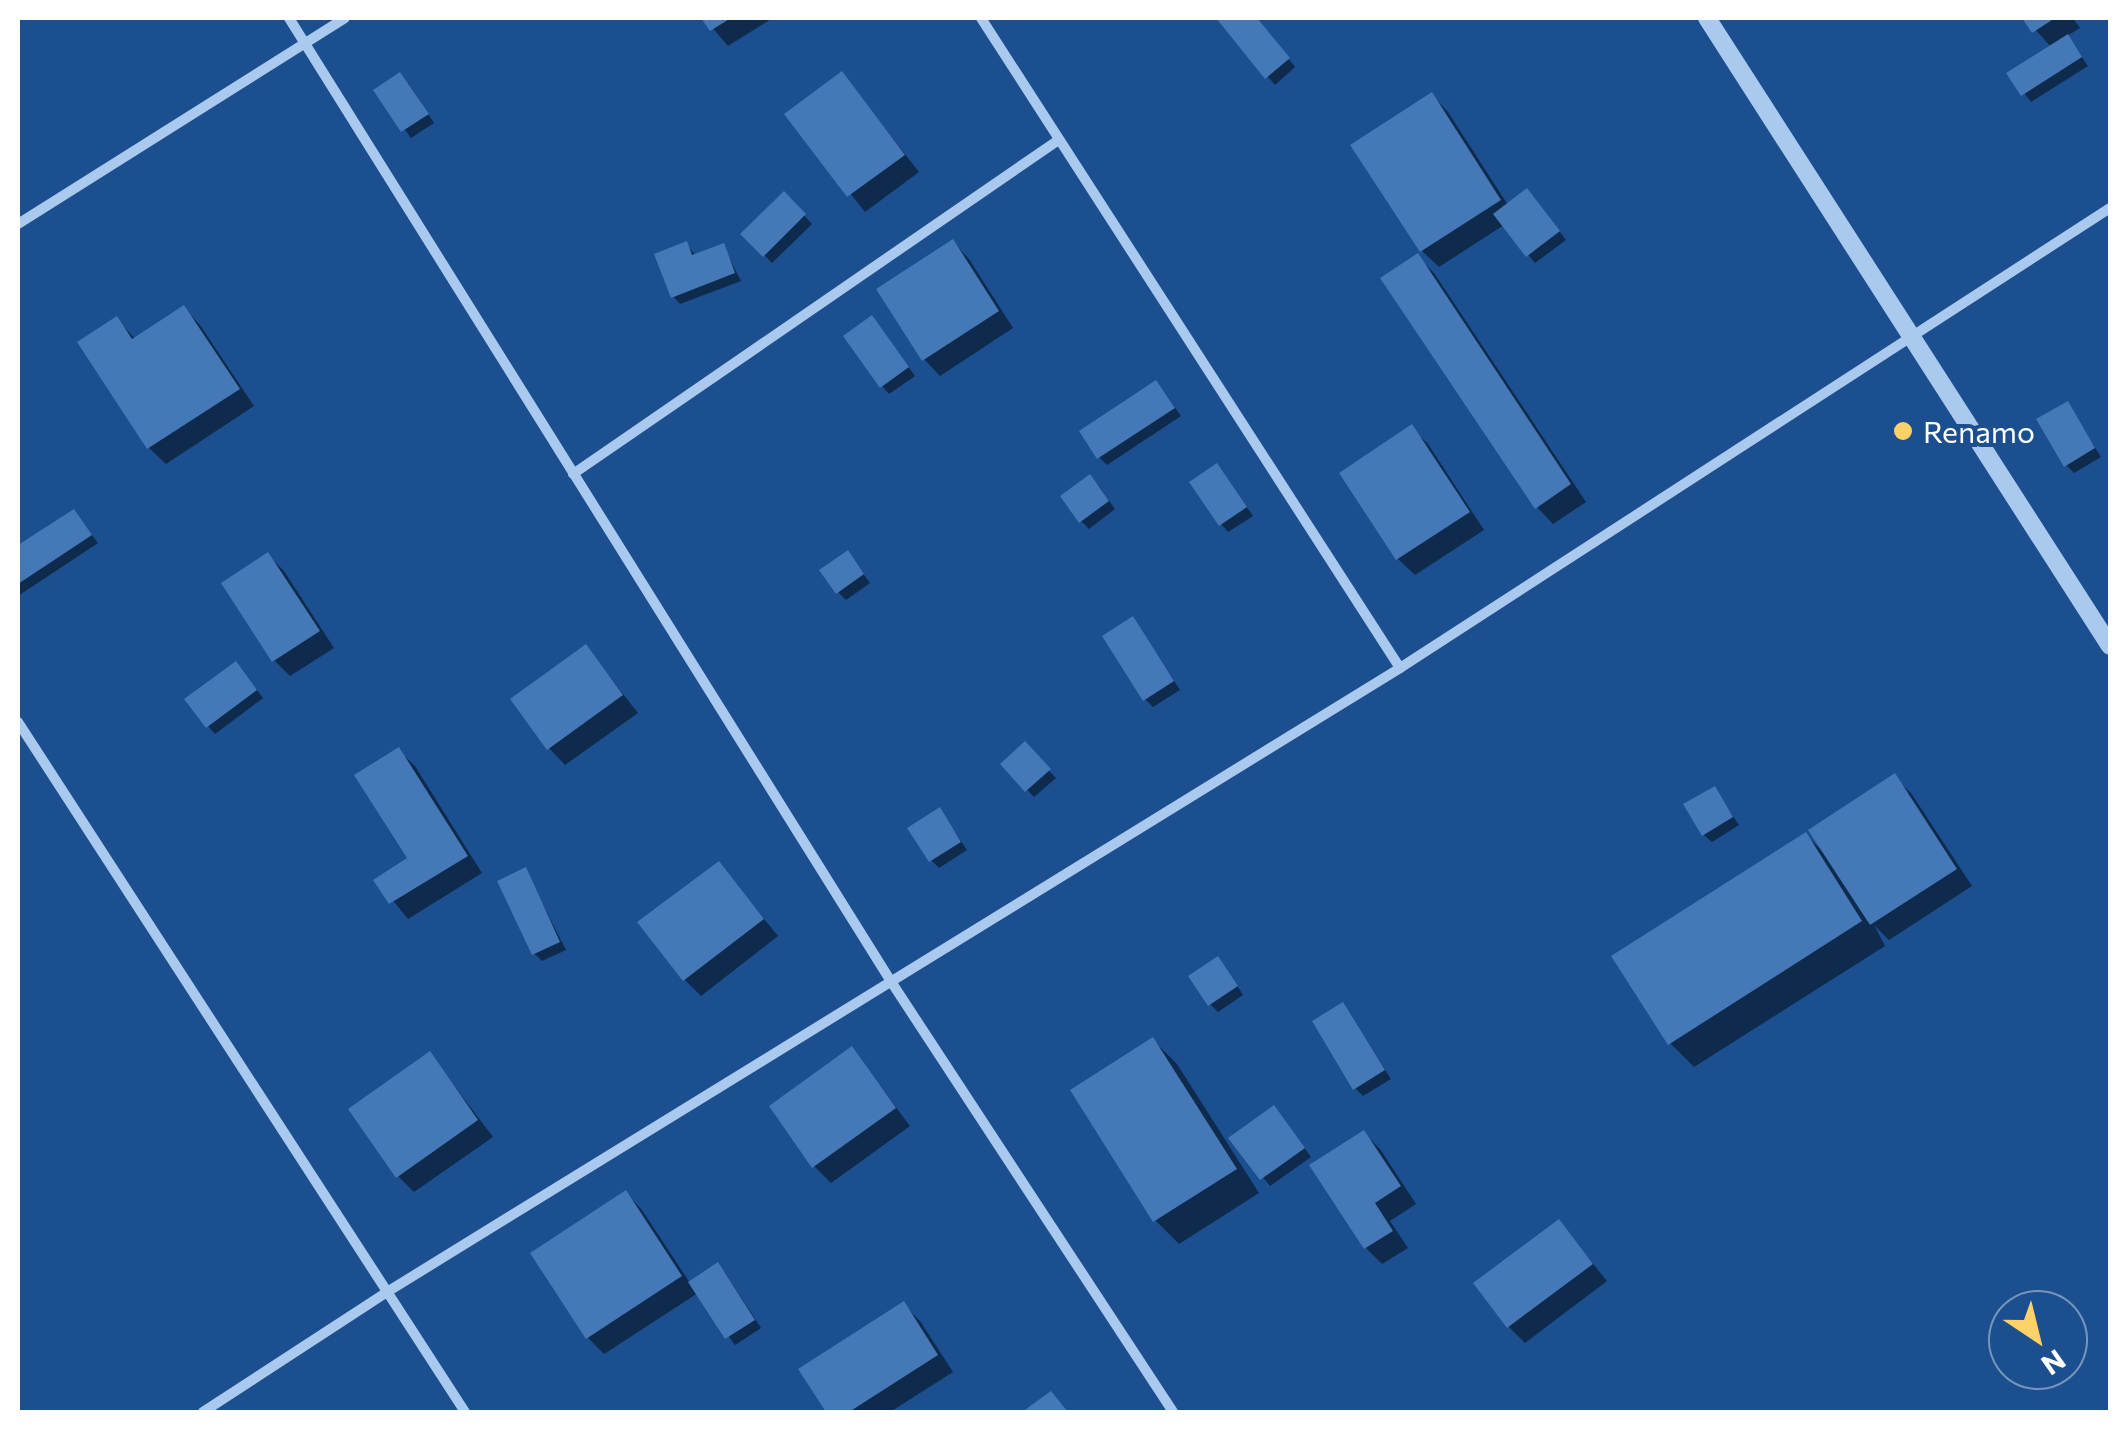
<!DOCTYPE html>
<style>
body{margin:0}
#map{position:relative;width:2128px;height:1430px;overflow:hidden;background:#1b4f8f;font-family:Commissioner,sans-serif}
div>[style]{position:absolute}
.shadow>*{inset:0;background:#0007}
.building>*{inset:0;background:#4478b7}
.minor>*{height:10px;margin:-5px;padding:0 5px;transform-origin:5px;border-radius:5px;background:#a9c9ee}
.tertiary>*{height:18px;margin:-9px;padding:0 9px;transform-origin:9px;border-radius:9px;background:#a9c9ee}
.dots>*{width:28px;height:28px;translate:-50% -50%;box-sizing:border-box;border:5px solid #1b4f8f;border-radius:50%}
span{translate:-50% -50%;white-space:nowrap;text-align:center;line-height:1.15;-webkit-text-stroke:8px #1b4f8f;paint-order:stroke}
.poi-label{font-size:30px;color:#fff}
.left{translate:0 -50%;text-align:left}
.frame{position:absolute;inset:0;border:20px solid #fff;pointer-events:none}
.north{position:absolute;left:1988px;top:1290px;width:100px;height:100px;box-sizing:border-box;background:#1b4f8f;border:2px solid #7695bc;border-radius:50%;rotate:145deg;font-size:28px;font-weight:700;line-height:40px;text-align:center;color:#fff}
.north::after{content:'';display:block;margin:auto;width:35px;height:45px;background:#ffd166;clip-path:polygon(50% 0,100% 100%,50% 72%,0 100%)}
</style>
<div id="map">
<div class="shadow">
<i style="clip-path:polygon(704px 18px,773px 18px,728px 46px)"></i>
<i style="clip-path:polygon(1219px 18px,1256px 18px,1295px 67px,1275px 85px)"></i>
<i style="clip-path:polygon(2025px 18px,2073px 18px,2080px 28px,2067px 36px,2088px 66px,2031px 102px,2010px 74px,2051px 47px)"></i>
<i style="clip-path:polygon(842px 74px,919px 172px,865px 212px,788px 114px)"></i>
<i style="clip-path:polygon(408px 83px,434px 123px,411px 138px,377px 91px)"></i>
<i style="clip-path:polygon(1432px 95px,1448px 112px,1508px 205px,1535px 199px,1566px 240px,1535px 263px,1504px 225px,1439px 267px,1422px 251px,1354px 145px)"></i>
<i style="clip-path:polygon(784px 194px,812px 224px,772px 263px,744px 234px)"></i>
<i style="clip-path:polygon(953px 242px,969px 259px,1013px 328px,940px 376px,924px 359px)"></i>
<i style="clip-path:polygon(686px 244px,696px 256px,723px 246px,741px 281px,680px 304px,673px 296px)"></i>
<i style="clip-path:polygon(1417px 256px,1434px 273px,1586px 502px,1553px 524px,1537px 507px)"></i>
<i style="clip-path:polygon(184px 308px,200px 325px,254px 406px,166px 464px,149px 448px,81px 342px,117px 319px,136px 340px)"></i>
<i style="clip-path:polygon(879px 326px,915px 376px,889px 394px,882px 386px)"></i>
<i style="clip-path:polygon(1163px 391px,1181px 416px,1107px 465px,1099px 457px)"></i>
<i style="clip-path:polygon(2067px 404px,2101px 457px,2074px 473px,2066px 465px)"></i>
<i style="clip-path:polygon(1411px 428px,1428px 444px,1484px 530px,1415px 575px,1398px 559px,1342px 474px)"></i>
<i style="clip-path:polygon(1224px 474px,1253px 516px,1228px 532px,1221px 524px)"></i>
<i style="clip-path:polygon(1098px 485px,1115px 509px,1089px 529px,1081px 521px)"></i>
<i style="clip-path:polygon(74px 512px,98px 543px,18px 596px,18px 548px)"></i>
<i style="clip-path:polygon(848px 553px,870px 583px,846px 600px,838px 592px)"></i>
<i style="clip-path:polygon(268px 555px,284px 571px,334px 648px,290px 676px,274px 660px)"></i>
<i style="clip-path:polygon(1133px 619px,1180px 690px,1153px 707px,1145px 699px)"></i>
<i style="clip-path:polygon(586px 647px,638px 713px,565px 765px,549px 748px)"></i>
<i style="clip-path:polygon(243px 672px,263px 698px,215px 734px,208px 726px)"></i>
<i style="clip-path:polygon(1025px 745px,1056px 778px,1034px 797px,1003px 764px)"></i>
<i style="clip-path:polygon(398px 750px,415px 766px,482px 873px,408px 919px,377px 881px,411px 859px)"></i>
<i style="clip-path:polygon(1894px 777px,1911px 793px,1972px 886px,1889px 940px,1874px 925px,1885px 946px,1694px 1067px,1670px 1043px,1806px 835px,1822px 851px)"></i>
<i style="clip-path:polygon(1714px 789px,1739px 825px,1712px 842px,1704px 835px)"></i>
<i style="clip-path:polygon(940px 810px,967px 850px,939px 868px,931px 860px)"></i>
<i style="clip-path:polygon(719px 864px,778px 936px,701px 996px,685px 980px)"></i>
<i style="clip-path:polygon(525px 870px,566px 950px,542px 961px,534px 953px)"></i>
<i style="clip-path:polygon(1225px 967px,1243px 995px,1218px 1012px,1210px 1004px)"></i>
<i style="clip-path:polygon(1343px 1005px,1391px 1079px,1363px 1096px,1355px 1088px)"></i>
<i style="clip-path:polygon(1153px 1040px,1177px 1064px,1259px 1193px,1179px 1244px,1155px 1220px)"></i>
<i style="clip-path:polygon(852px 1049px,910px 1126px,831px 1183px,814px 1166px)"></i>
<i style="clip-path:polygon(430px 1054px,493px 1137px,414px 1192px,398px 1176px)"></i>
<i style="clip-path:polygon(1281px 1116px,1311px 1157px,1270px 1186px,1232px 1138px)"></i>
<i style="clip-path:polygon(1364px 1133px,1380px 1149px,1416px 1204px,1390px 1221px,1408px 1248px,1382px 1264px,1366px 1248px,1313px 1166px)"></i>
<i style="clip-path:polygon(626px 1193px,642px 1210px,690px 1283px,725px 1273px,761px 1328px,735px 1345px,698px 1293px,604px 1354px,588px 1338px)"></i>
<i style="clip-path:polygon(1559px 1222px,1607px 1281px,1525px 1343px,1509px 1327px)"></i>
<i style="clip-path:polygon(903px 1304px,920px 1321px,953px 1372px,890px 1412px,829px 1412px,801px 1370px)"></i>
</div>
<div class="building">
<i style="clip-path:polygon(701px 18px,731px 18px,710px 31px)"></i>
<i style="clip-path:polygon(1216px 18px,1257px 18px,1290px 58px,1265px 79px)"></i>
<i style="clip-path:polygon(2022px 18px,2055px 18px,2032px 33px)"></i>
<i style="clip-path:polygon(2068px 34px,2082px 57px,2021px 96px,2006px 73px)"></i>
<i style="clip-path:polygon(842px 71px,905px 155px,847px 197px,784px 114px)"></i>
<i style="clip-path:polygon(400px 72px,429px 114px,401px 132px,373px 90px)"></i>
<i style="clip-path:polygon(1432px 92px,1501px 200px,1420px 252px,1350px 145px)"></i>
<i style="clip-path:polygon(1527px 188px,1560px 231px,1526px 257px,1493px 214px)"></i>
<i style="clip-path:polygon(784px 191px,806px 214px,763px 257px,740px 234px)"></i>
<i style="clip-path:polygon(953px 239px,999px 311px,922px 361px,876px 289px)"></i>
<i style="clip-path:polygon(687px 241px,692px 255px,724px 243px,735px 273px,671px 298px,654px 254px)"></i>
<i style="clip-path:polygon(1418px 253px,1571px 484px,1535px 509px,1380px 278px)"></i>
<i style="clip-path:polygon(184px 305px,240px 389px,147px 449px,77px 342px,117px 316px,132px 339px)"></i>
<i style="clip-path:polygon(872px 315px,909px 367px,880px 388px,843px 336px)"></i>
<i style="clip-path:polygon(1156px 380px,1175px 408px,1097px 459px,1079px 431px)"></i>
<i style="clip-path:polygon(2068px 401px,2095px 448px,2064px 467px,2036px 419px)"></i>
<i style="clip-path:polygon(1412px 424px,1470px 512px,1396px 560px,1339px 473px)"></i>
<i style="clip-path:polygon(1217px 463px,1247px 507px,1219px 526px,1189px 482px)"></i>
<i style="clip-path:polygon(1090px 474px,1109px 501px,1079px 523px,1060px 496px)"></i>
<i style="clip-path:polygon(74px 509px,92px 535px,18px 584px,18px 545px)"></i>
<i style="clip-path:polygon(848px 550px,864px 574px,836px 594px,819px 570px)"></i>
<i style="clip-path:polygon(268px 552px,320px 631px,272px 662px,221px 583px)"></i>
<i style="clip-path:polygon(1133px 616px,1174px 681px,1143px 701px,1102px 636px)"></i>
<i style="clip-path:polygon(586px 644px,623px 695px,547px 750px,510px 699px)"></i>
<i style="clip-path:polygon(236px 661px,257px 690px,206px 728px,184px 699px)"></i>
<i style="clip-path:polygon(1025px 741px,1051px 769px,1025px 792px,1000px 764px)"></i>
<i style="clip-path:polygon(399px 747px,468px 856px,389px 904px,373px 880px,407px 858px,354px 775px)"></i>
<i style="clip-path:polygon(1895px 773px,1957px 869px,1870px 925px,1808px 830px)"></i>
<i style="clip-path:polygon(1715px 786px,1733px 817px,1702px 836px,1683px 804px)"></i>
<i style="clip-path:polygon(940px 807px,961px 842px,929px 862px,907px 828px)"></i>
<i style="clip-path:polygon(1806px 832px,1862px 921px,1668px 1045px,1611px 956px)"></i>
<i style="clip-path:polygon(719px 861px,764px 919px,683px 981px,637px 922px)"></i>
<i style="clip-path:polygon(526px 867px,560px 942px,532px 955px,497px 881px)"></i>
<i style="clip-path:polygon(1218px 956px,1238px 986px,1208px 1006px,1188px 976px)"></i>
<i style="clip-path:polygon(1343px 1002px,1385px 1070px,1353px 1090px,1312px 1021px)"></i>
<i style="clip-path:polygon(1153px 1037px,1237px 1169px,1153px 1222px,1070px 1090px)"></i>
<i style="clip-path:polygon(852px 1046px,896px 1108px,812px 1168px,769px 1106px)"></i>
<i style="clip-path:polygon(430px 1051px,478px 1120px,396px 1178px,348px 1109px)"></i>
<i style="clip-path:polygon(1274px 1105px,1305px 1148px,1260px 1180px,1228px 1138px)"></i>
<i style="clip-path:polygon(1364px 1130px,1401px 1186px,1375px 1203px,1393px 1231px,1364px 1249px,1309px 1165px)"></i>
<i style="clip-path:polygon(626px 1190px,682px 1276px,586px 1339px,530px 1253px)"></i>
<i style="clip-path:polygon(1559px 1219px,1593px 1264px,1507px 1328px,1473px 1283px)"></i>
<i style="clip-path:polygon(718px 1262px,755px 1320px,725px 1339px,688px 1282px)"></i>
<i style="clip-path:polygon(904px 1301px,938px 1355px,849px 1412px,826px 1412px,798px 1369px)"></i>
<i style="clip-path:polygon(1051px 1391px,1068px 1412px,1022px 1412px)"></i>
</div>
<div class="minor">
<i style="left:289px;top:18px;width:1138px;rotate:58deg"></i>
<i style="left:892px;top:983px;width:513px;rotate:56.77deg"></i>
<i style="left:981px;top:18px;width:773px;rotate:57.19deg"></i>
<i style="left:18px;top:224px;width:386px;rotate:-32.2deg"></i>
<i style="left:573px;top:474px;width:587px;rotate:-34.53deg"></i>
<i style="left:18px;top:722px;width:822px;rotate:57.06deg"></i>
<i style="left:203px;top:1412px;width:220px;rotate:-33.1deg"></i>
<i style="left:387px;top:1292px;width:1190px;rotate:-31.63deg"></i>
<i style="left:1400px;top:668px;width:846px;rotate:-32.94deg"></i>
</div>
<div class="tertiary">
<i style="left:1707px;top:18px;width:746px;rotate:57.31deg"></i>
</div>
<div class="dots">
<i style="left:1903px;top:431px;background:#ffd166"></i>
</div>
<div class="poi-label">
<span class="left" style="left:1923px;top:431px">Renamo</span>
</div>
<div class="frame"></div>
<div class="north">N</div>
</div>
